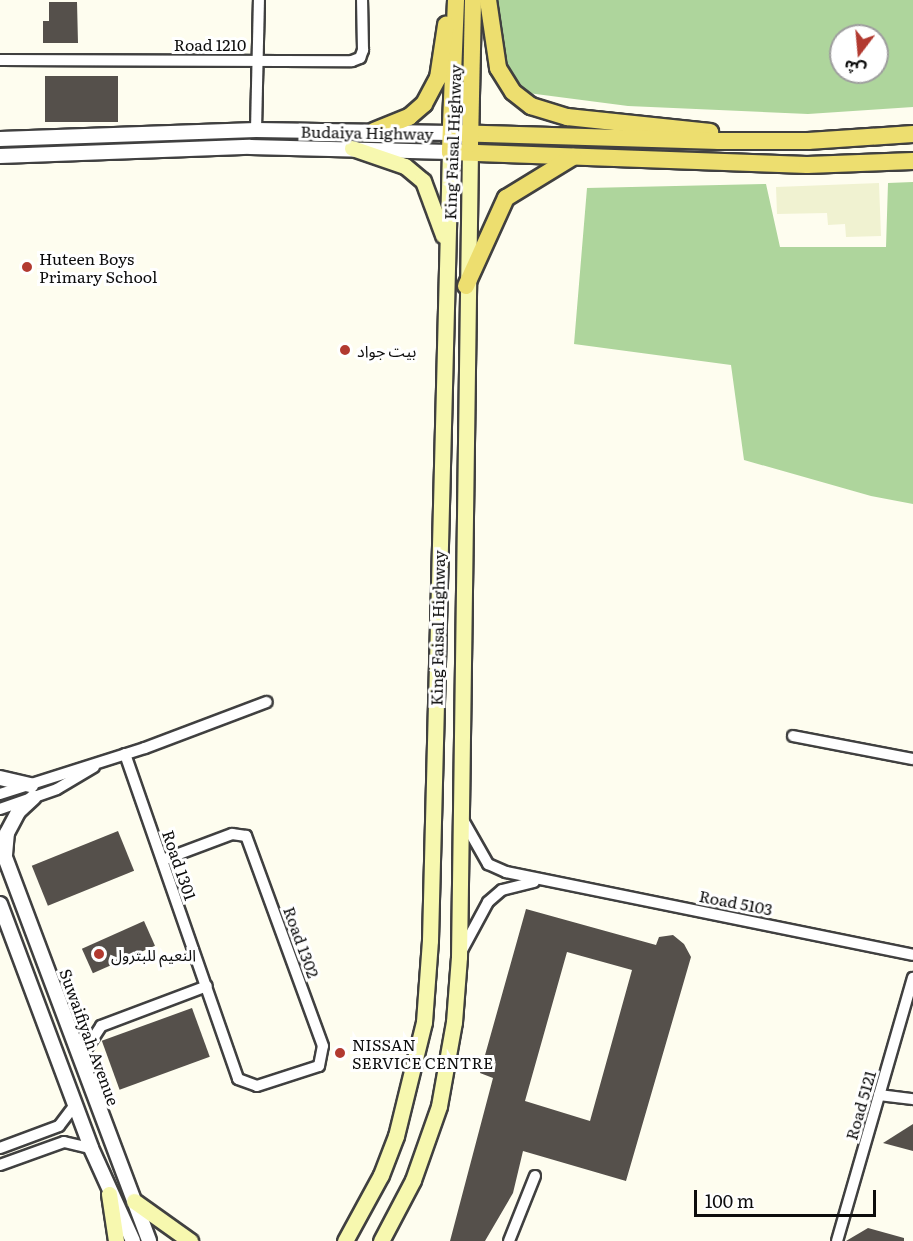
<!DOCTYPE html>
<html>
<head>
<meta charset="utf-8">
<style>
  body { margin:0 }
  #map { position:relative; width:913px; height:1241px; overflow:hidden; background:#fefdef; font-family:Literata,"Noto Sans Arabic",serif }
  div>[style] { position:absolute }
  .farmland>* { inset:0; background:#f0f2d1 }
  .forest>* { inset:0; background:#aed59c }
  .building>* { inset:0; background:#55504b; transform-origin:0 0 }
  .roads { filter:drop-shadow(2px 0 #404040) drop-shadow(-2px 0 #404040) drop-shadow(0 2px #404040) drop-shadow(0 -2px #404040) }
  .minor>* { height:10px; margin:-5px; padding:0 5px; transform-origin:5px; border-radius:5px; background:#fff }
  .tertiary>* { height:14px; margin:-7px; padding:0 7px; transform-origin:7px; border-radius:7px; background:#fff }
  .secondary>* { height:15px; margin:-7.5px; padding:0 7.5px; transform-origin:7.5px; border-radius:7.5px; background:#f7f8af }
  .primary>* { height:16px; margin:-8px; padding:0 8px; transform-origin:8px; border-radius:8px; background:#edde6f }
  .dots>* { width:16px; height:16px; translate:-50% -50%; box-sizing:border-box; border:3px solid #fff; border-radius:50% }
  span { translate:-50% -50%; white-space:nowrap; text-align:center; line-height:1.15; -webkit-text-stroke:6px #fff; paint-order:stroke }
  .street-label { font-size:16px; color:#0d0d0d }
  .poi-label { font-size:16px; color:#0d0d0d }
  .left { translate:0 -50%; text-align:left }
  .north { position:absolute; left:829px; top:24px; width:60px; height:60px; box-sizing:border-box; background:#fff; border:2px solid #9e9e9e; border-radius:50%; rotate:196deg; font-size:16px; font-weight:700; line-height:24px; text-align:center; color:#0d0d0d }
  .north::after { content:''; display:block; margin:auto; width:21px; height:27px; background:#b23a30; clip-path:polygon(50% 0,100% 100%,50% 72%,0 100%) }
  .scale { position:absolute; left:694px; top:1190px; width:182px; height:27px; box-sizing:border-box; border:3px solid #0d0d0d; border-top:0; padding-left:8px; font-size:18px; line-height:21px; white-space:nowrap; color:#0d0d0d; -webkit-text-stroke:4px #fff; paint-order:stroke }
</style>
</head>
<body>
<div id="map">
  <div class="farmland">
    <i style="clip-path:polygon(879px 183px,881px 236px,846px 237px,845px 224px,828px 225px,827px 213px,777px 214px,776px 187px)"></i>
  </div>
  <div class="forest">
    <i style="clip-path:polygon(evenodd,497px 0,913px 0,913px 107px,808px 114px,628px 106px,528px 93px,505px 65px,497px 0,841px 36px,877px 36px,877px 72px,841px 72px,841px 36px)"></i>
    <i style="clip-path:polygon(913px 182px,913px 504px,871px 496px,744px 460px,731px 365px,574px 344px,587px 188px,766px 184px,780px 247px,886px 247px,888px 183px)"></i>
  </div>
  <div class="building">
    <i style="clip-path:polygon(49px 2px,77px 2px,78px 43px,43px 43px,43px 21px,49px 21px)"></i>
    <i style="left:45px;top:76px;width:73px;height:46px"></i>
    <i style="left:118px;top:831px;width:43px;height:93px;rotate:68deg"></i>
    <i style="clip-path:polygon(evenodd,526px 909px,656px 945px,659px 937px,673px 935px,684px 944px,691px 957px,626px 1181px,523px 1151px,513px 1193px,485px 1241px,450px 1241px,493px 1078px,480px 1073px,526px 909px,567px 952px,632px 970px,590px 1121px,525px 1101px,567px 952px)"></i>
    <i style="left:144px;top:921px;width:27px;height:68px;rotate:66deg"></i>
    <i style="left:192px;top:1008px;width:52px;height:96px;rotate:70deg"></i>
    <i style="clip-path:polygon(913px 1124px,913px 1151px,883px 1143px)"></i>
    <i style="clip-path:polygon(868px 1228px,904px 1238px,904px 1241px,846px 1241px)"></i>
  </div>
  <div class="roads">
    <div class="minor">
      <i style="left:0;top:60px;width:352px;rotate:0.2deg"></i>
      <i style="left:352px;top:61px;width:9px;rotate:-21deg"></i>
      <i style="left:360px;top:58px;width:9px;rotate:-69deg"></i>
      <i style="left:363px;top:50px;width:50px;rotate:-91.1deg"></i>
      <i style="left:256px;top:130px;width:130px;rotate:-88.7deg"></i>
      <i style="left:793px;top:736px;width:122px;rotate:10.9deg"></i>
      <i style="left:125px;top:754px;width:344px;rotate:70.8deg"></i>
      <i style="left:238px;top:1079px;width:20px;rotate:20deg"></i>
      <i style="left:257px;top:1086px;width:65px;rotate:-17.9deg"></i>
      <i style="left:319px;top:1066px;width:20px;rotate:-79deg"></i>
      <i style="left:323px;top:1046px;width:224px;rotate:-110.1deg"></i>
      <i style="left:246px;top:836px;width:14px;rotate:-172deg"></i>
      <i style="left:232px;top:834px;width:74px;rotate:159.4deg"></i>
      <i style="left:0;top:794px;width:152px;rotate:-17.6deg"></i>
      <i style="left:145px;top:748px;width:130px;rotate:-20.7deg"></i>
      <i style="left:0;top:809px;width:60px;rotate:-19.3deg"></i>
      <i style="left:57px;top:789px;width:43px;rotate:-30.7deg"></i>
      <i style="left:463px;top:820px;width:51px;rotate:60.4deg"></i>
      <i style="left:488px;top:864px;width:20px;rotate:24deg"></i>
      <i style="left:506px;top:872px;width:415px;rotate:11.5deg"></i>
      <i style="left:460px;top:954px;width:59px;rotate:-61.7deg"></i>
      <i style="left:488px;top:902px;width:18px;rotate:-41deg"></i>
      <i style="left:502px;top:890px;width:33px;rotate:-14deg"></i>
      <i style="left:81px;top:1057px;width:37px;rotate:-57deg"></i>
      <i style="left:101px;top:1026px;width:113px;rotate:-20.7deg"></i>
      <i style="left:879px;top:1095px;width:34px;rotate:7deg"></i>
      <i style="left:0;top:1148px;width:63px;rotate:-20.4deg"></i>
      <i style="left:59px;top:1126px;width:26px;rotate:-53deg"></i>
      <i style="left:0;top:1165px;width:68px;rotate:-19.8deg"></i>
      <i style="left:64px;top:1142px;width:28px;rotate:13deg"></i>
      <i style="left:509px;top:1241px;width:70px;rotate:-68.2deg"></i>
      <i style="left:837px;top:1241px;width:274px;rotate:-73.9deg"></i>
    </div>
    <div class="tertiary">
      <i style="left:0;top:139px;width:256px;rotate:-2deg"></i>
      <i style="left:256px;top:130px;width:196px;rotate:0.9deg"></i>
      <i style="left:0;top:156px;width:250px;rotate:-2.1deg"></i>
      <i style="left:250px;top:147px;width:200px;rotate:1.4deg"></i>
      <i style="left:0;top:778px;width:32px;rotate:13deg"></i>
      <i style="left:0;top:844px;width:424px;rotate:69.4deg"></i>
      <i style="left:5px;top:855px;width:22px;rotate:-85deg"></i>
      <i style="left:7px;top:833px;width:24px;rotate:-62deg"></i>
      <i style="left:18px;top:812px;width:21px;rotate:-43deg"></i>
      <i style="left:0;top:904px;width:260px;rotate:69.5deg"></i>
      <i style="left:91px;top:1148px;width:102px;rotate:65.7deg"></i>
    </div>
    <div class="secondary">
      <i style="left:352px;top:148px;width:56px;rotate:18.8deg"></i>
      <i style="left:405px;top:166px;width:23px;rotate:40deg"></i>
      <i style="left:423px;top:181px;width:58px;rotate:69.7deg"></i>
      <i style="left:109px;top:1194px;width:48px;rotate:81.5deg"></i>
      <i style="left:134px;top:1201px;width:69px;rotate:35.5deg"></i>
      <i style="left:345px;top:1241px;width:75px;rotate:-61.4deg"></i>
      <i style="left:381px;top:1175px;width:42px;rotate:-69deg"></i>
      <i style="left:396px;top:1136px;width:117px;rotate:-76.2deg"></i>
      <i style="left:424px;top:1022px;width:82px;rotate:-85.8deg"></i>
      <i style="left:430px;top:940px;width:788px;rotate:-88.55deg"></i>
      <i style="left:381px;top:1241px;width:69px;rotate:-62.3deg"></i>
      <i style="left:413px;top:1180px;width:78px;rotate:-70.6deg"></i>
      <i style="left:439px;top:1106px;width:85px;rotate:-79.9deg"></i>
      <i style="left:454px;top:1022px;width:65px;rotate:-85.6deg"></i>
      <i style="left:459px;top:957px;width:803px;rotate:-89.22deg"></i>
    </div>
    <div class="primary">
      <i style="left:456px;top:0;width:152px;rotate:92.3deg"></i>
      <i style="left:450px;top:152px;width:357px;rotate:2.1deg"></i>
      <i style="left:807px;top:165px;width:106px;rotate:-2.2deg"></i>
      <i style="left:488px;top:0;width:69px;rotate:81.6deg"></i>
      <i style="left:498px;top:68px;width:28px;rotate:58deg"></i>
      <i style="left:513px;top:92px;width:23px;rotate:38deg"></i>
      <i style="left:531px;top:106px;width:38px;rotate:17deg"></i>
      <i style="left:567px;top:117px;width:144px;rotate:6deg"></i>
      <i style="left:374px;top:131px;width:38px;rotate:-22deg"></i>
      <i style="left:409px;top:117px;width:20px;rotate:-41deg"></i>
      <i style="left:424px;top:104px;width:30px;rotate:-62deg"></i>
      <i style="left:438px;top:78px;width:54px;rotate:-81.4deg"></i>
      <i style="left:452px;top:133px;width:267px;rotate:1.7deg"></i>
      <i style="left:719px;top:141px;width:89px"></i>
      <i style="left:808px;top:141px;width:105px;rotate:-3.8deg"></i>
      <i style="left:470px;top:144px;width:144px;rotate:-88.8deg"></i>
      <i style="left:466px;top:286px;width:97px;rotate:-65.6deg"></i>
      <i style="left:506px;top:198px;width:79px;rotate:-31.5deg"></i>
    </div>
  </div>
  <div class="dots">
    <i style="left:27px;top:267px;background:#b23a30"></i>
    <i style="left:345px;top:350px;background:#b23a30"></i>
    <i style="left:99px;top:954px;background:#b23a30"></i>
    <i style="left:340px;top:1053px;background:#b23a30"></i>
  </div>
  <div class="street-label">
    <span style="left:210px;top:44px">Road 1210</span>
    <span style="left:367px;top:132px;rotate:1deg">Budaiya Highway</span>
    <span style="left:452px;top:142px;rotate:-88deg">King Faisal Highway</span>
    <span style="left:437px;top:628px;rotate:-89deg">King Faisal Highway</span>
    <span style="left:180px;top:865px;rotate:71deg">Road 1301</span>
    <span style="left:736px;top:902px;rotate:11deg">Road 5103</span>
    <span style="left:302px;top:942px;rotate:70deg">Road 1302</span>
    <span style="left:90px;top:1037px;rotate:70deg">Suwaifiyah Avenue</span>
    <span style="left:860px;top:1105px;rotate:-74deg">Road 5121</span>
  </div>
  <div class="poi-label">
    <span class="left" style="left:39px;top:267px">Huteen Boys<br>Primary School</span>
    <span class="left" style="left:357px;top:350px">بيت جواد</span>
    <span class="left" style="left:111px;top:954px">النعيم للبترول</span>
    <span class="left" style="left:352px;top:1053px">NISSAN<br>SERVICE CENTRE</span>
  </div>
  <div class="north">ش</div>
  <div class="scale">100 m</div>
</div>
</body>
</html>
